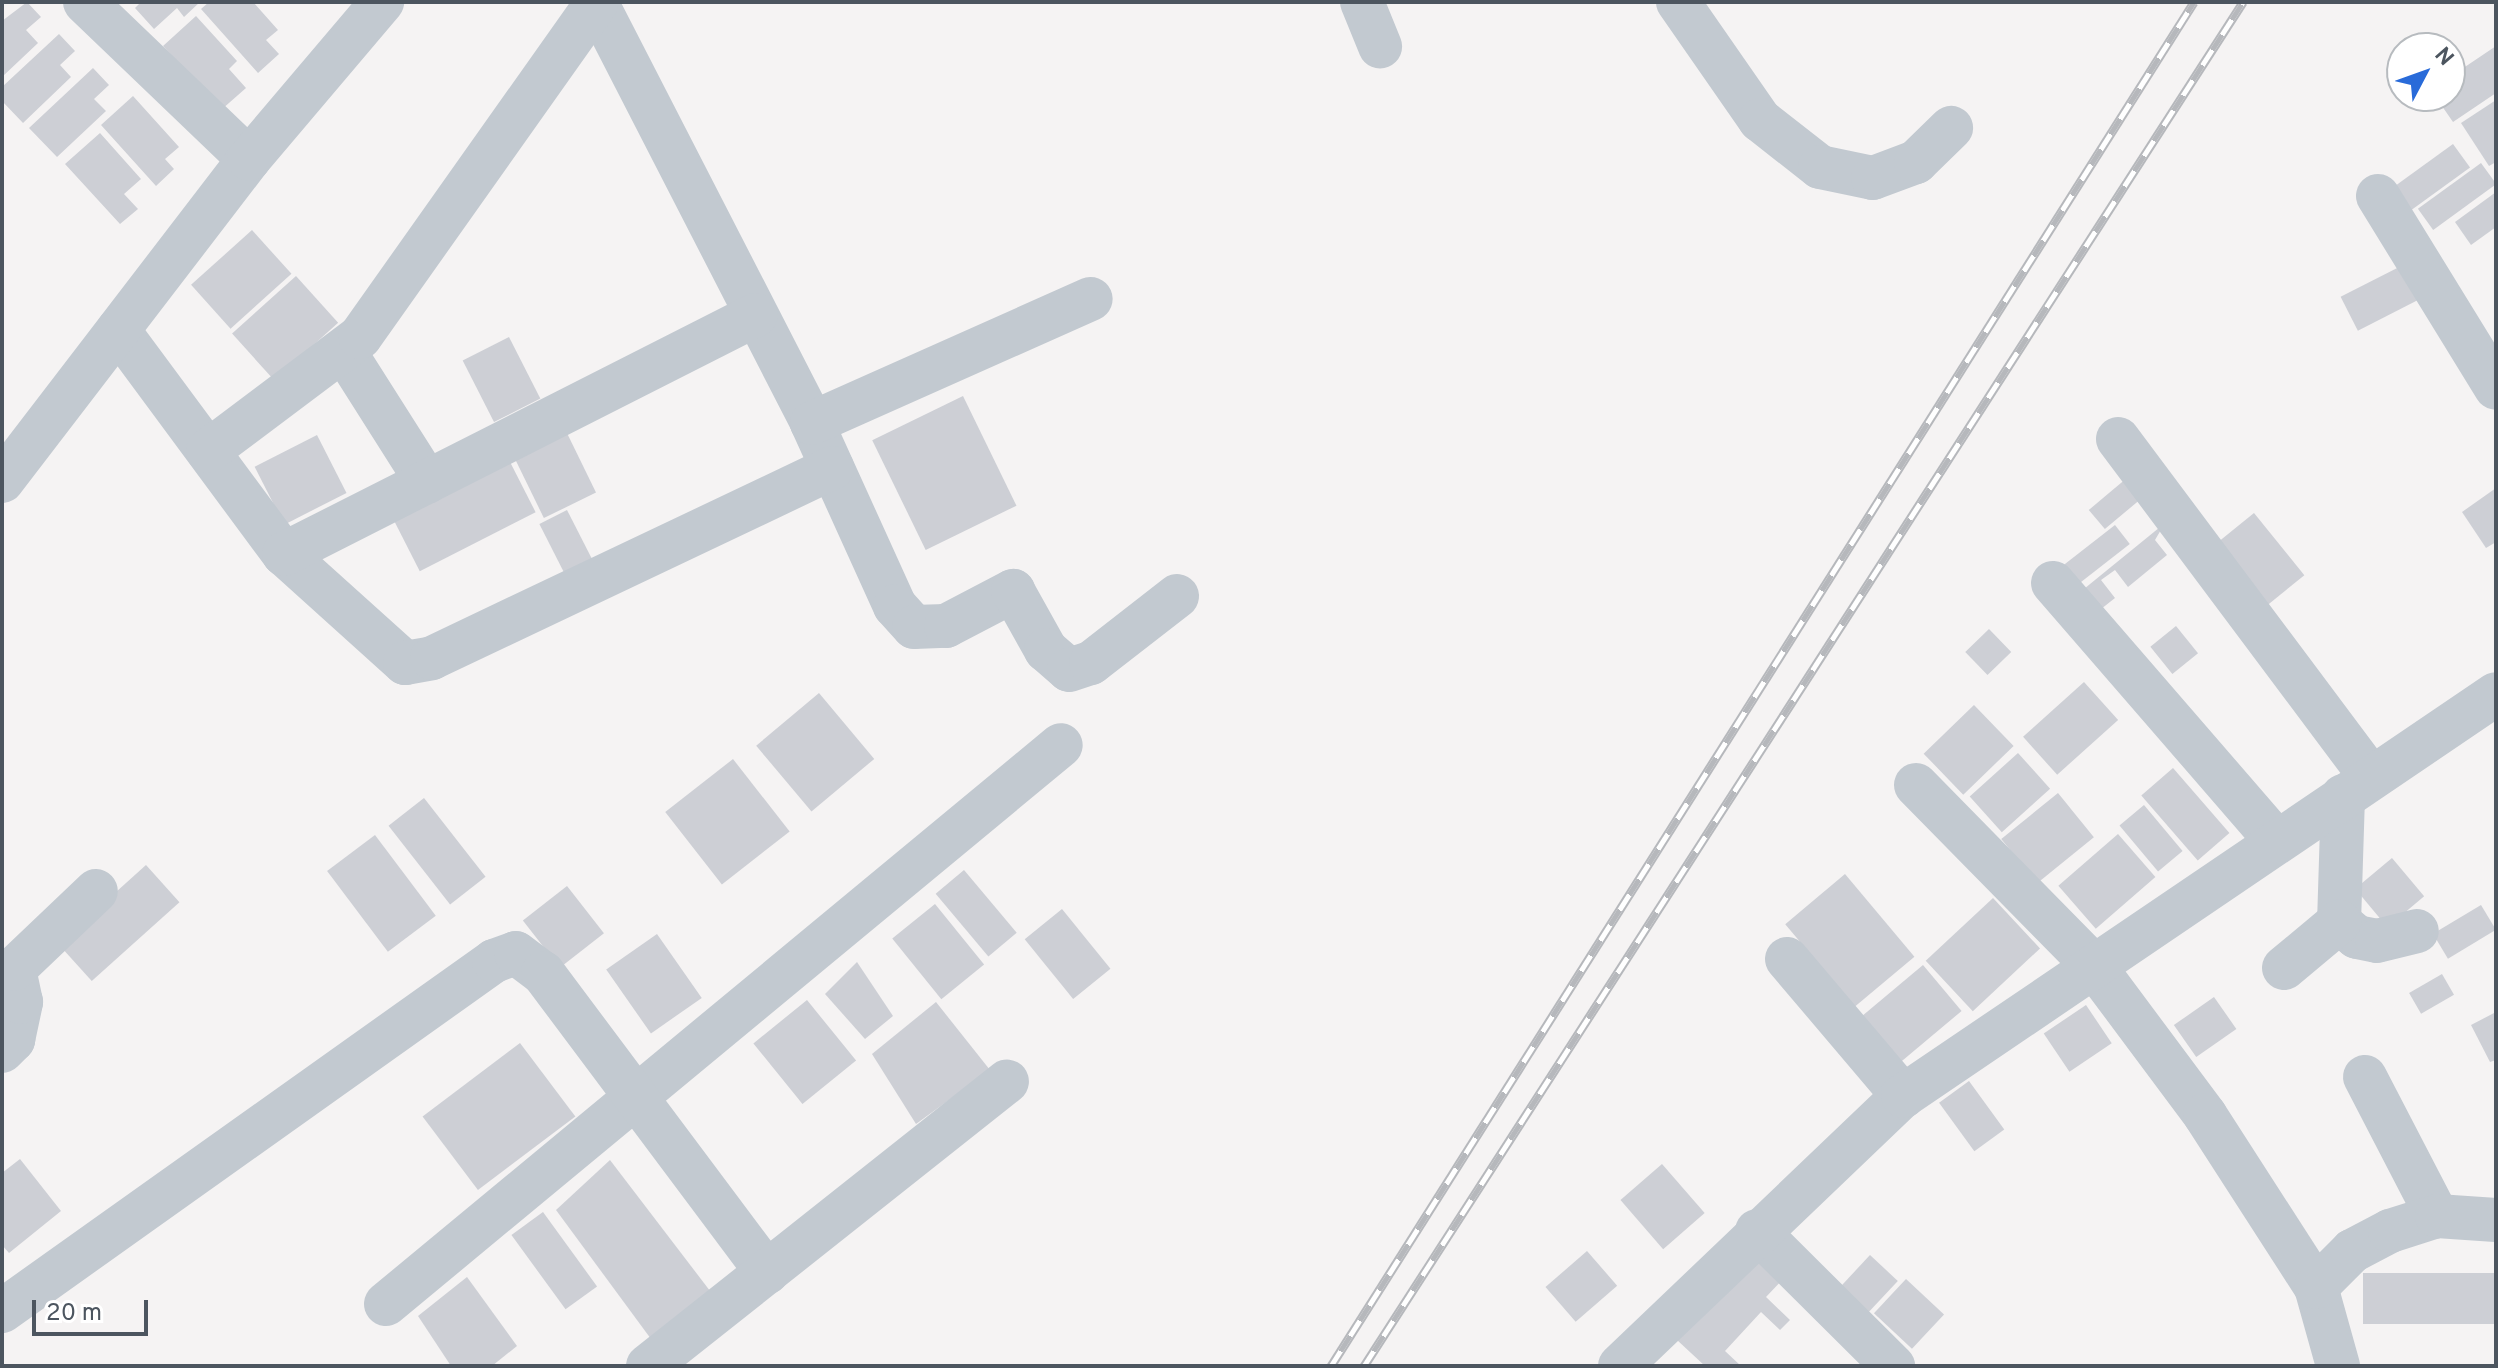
<!DOCTYPE html>
<html>
<head>
<meta charset="utf-8">
<style>
  body { margin:0 }
  #map { position:relative; width:2498px; height:1368px; overflow:hidden; background:#f5f3f3; font-family:Overpass,sans-serif }
  div>[style] { position:absolute }
  .building>* { inset:0; background:#cdcfd5; transform-origin:0 0 }
  .minor>* { height:44px; margin:-22px; padding:0 22px; transform-origin:22px; border-radius:22px; background:#c2c9d0 }
  .rail>* { height:9px; margin-top:-4.5px; transform-origin:0; background:repeating-linear-gradient(90deg,#fff 0 18px,#b6b8bc 0 36px); box-sizing:border-box; border-block:2px solid #b6b8bc }
  span { translate:-50% -50%; white-space:nowrap; text-align:center; line-height:1.15; -webkit-text-stroke:6px #fff; paint-order:stroke }
  .frame { position:absolute; inset:0; border:4px solid #4c555f; pointer-events:none }
  .north { position:absolute; left:2386px; top:32px; width:80px; height:80px; box-sizing:border-box; background:#fff; border:2px solid #b7bbbf; border-radius:50%; rotate:49deg; font-size:22px; font-weight:700; line-height:32px; text-align:center; color:#4c555f }
  .north::after { content:''; display:block; margin:auto; width:28px; height:36px; background:#296bd9; clip-path:polygon(50% 0,100% 100%,50% 72%,0 100%) }
  .scale { position:absolute; left:32px; top:1300px; width:116px; height:36px; box-sizing:border-box; border:4px solid #4c555f; border-top:0; padding-left:10px; font-size:24px; line-height:28px; white-space:nowrap; color:#4c555f; -webkit-text-stroke:6px #fff; paint-order:stroke }
</style>
</head>
<body>
<div id="map">
  <div class="building">
    <i style="clip-path:polygon(27px 2px,41px 17px,26px 30px,38px 43px,2px 77px,2px 21px)"></i>
    <i style="clip-path:polygon(141px 2px,200px 2px,184px 17px,177px 8px,154px 29px,135px 8px)"></i>
    <i style="clip-path:polygon(209px 2px,253px 2px,278px 30px,266px 40px,279px 54px,258px 73px,201px 9px)"></i>
    <i style="clip-path:polygon(196px 16px,237px 61px,229px 69px,246px 88px,221px 110px,163px 46px)"></i>
    <i style="clip-path:polygon(59px 34px,75px 51px,60px 65px,71px 77px,23px 123px,2px 101px,2px 87px)"></i>
    <i style="clip-path:polygon(2496px 46px,2496px 93px,2453px 122px,2435px 96px,2450px 96px,2450px 77px)"></i>
    <i style="clip-path:polygon(93px 68px,109px 85px,94px 99px,106px 111px,57px 157px,29px 128px)"></i>
    <i style="clip-path:polygon(133px 96px,179px 147px,165px 159px,174px 169px,156px 186px,101px 125px)"></i>
    <i style="clip-path:polygon(2496px 100px,2496px 162px,2489px 166px,2461px 123px)"></i>
    <i style="clip-path:polygon(100px 133px,141px 179px,124px 194px,138px 209px,120px 224px,65px 164px)"></i>
    <i style="left:2453px;top:144px;width:29px;height:84px;rotate:54deg"></i>
    <i style="left:2481px;top:163px;width:26px;height:78px;rotate:54deg"></i>
    <i style="clip-path:polygon(2496px 192px,2496px 227px,2471px 245px,2455px 222px)"></i>
    <i style="left:252px;top:230px;width:59px;height:82px;rotate:48deg"></i>
    <i style="left:2411px;top:261px;width:38px;height:79px;rotate:63deg"></i>
    <i style="left:296px;top:276px;width:63px;height:86px;rotate:48deg"></i>
    <i style="left:509px;top:337px;width:69px;height:52px;rotate:63deg"></i>
    <i style="left:963px;top:396px;width:122px;height:101px;rotate:64deg"></i>
    <i style="left:564px;top:427px;width:73px;height:58px;rotate:64deg"></i>
    <i style="left:317px;top:435px;width:65px;height:70px;rotate:63deg"></i>
    <i style="left:507px;top:456px;width:63px;height:130px;rotate:63deg"></i>
    <i style="left:2134px;top:472px;width:25px;height:59px;rotate:50deg"></i>
    <i style="clip-path:polygon(2496px 488px,2496px 542px,2486px 548px,2462px 512px)"></i>
    <i style="left:567px;top:510px;width:59px;height:31px;rotate:63deg"></i>
    <i style="left:2254px;top:513px;width:80px;height:56px;rotate:51deg"></i>
    <i style="clip-path:polygon(2165px 523px,2155px 540px,2167px 555px,2128px 587px,2115px 570px,2101px 580px,2115px 598px,2096px 613px,2079px 593px)"></i>
    <i style="left:2115px;top:525px;width:24px;height:70px;rotate:52deg"></i>
    <i style="left:2176px;top:626px;width:35px;height:33px;rotate:51deg"></i>
    <i style="left:1989px;top:629px;width:32px;height:33px;rotate:46deg"></i>
    <i style="left:2084px;top:682px;width:51px;height:82px;rotate:48deg"></i>
    <i style="left:819px;top:693px;width:86px;height:82px;rotate:50deg"></i>
    <i style="left:1974px;top:705px;width:57px;height:70px;rotate:46deg"></i>
    <i style="left:2018px;top:753px;width:48px;height:65px;rotate:48deg"></i>
    <i style="left:733px;top:759px;width:92px;height:86px;rotate:52deg"></i>
    <i style="left:2173px;top:768px;width:86px;height:42px;rotate:49deg"></i>
    <i style="left:2058px;top:793px;width:57px;height:73px;rotate:51deg"></i>
    <i style="left:424px;top:798px;width:100px;height:45px;rotate:52deg"></i>
    <i style="left:2144px;top:805px;width:60px;height:32px;rotate:50deg"></i>
    <i style="left:2118px;top:834px;width:57px;height:79px;rotate:49deg"></i>
    <i style="left:375px;top:835px;width:101px;height:60px;rotate:53deg"></i>
    <i style="left:2392px;top:858px;width:50px;height:48px;rotate:50deg"></i>
    <i style="left:146px;top:865px;width:50px;height:118px;rotate:48deg"></i>
    <i style="left:964px;top:870px;width:82px;height:37px;rotate:50deg"></i>
    <i style="left:1845px;top:874px;width:108px;height:78px;rotate:50deg"></i>
    <i style="left:567px;top:886px;width:60px;height:56px;rotate:52deg"></i>
    <i style="left:1993px;top:898px;width:69px;height:92px;rotate:47deg"></i>
    <i style="left:935px;top:904px;width:78px;height:55px;rotate:51deg"></i>
    <i style="left:2481px;top:905px;width:29px;height:56px;rotate:59deg"></i>
    <i style="left:1062px;top:909px;width:77px;height:48px;rotate:51deg"></i>
    <i style="left:657px;top:934px;width:78px;height:62px;rotate:55deg"></i>
    <i style="clip-path:polygon(857px 962px,893px 1016px,865px 1039px,825px 994px)"></i>
    <i style="left:1923px;top:965px;width:60px;height:81px;rotate:50deg"></i>
    <i style="left:2442px;top:974px;width:24px;height:38px;rotate:60deg"></i>
    <i style="left:2214px;top:997px;width:39px;height:49px;rotate:55deg"></i>
    <i style="left:807px;top:1000px;width:78px;height:69px;rotate:51deg"></i>
    <i style="clip-path:polygon(936px 1002px,990px 1070px,916px 1124px,872px 1054px)"></i>
    <i style="left:2086px;top:1005px;width:46px;height:51px;rotate:56deg"></i>
    <i style="clip-path:polygon(2496px 1012px,2496px 1060px,2490px 1062px,2471px 1025px)"></i>
    <i style="left:520px;top:1043px;width:92px;height:122px;rotate:53deg"></i>
    <i style="left:1969px;top:1081px;width:60px;height:37px;rotate:54deg"></i>
    <i style="clip-path:polygon(20px 1159px,61px 1211px,9px 1253px,2px 1245px,2px 1173px)"></i>
    <i style="clip-path:polygon(610px 1160px,720px 1304px,651px 1339px,556px 1210px)"></i>
    <i style="left:1662px;top:1164px;width:65px;height:55px;rotate:49deg"></i>
    <i style="left:543px;top:1212px;width:92px;height:39px;rotate:54deg"></i>
    <i style="clip-path:polygon(1762px 1249px,1788px 1274px,1766px 1297px,1790px 1320px,1780px 1330px,1761px 1312px,1725px 1351px,1741px 1366px,1705px 1366px,1677px 1340px)"></i>
    <i style="left:1587px;top:1251px;width:46px;height:55px;rotate:49deg"></i>
    <i style="left:1870px;top:1255px;width:38px;height:46px;rotate:43deg"></i>
    <i style="left:2496px;top:1273px;width:51px;height:133px;rotate:90deg"></i>
    <i style="clip-path:polygon(467px 1277px,517px 1346px,492px 1366px,451px 1366px,418px 1316px)"></i>
    <i style="left:1906px;top:1279px;width:52px;height:47px;rotate:43deg"></i>
  </div>
  <div class="minor">
    <i style="left:85px;top:2px;width:227px;rotate:43.8deg"></i>
    <i style="left:596px;top:2px;width:473px;rotate:62.8deg"></i>
    <i style="left:812px;top:423px;width:201px;rotate:65.6deg"></i>
    <i style="left:895px;top:606px;width:28px;rotate:48deg"></i>
    <i style="left:914px;top:627px;width:32px;rotate:-2deg"></i>
    <i style="left:946px;top:626px;width:76px;rotate:-27.6deg"></i>
    <i style="left:1013px;top:591px;width:68px;rotate:60.8deg"></i>
    <i style="left:1046px;top:650px;width:30px;rotate:41deg"></i>
    <i style="left:1069px;top:670px;width:23px;rotate:-18deg"></i>
    <i style="left:1091px;top:663px;width:109px;rotate:-37.9deg"></i>
    <i style="left:1362px;top:2px;width:48px;rotate:67.8deg"></i>
    <i style="left:1678px;top:2px;width:144px;rotate:55.2deg"></i>
    <i style="left:1760px;top:120px;width:76px;rotate:38.1deg"></i>
    <i style="left:1820px;top:167px;width:54px;rotate:11.7deg"></i>
    <i style="left:1873px;top:178px;width:46px;rotate:-20.4deg"></i>
    <i style="left:1916px;top:162px;width:49px;rotate:-44.2deg"></i>
    <i style="left:2378px;top:196px;width:225px;rotate:58.4deg"></i>
    <i style="left:118px;top:330px;width:279px;rotate:53.5deg"></i>
    <i style="left:284px;top:554px;width:163px;rotate:42deg"></i>
    <i style="left:405px;top:663px;width:27px;rotate:-10deg"></i>
    <i style="left:432px;top:658px;width:443px;rotate:-25.4deg"></i>
    <i style="left:344px;top:351px;width:155px;rotate:57.6deg"></i>
    <i style="left:812px;top:423px;width:305px;rotate:-24deg"></i>
    <i style="left:2118px;top:439px;width:422px;rotate:53.2deg"></i>
    <i style="left:208px;top:451px;width:190px;rotate:-36.9deg"></i>
    <i style="left:360px;top:337px;width:408px;rotate:-54.7deg"></i>
    <i style="left:2px;top:481px;width:406px;rotate:-52.5deg"></i>
    <i style="left:249px;top:159px;width:206px;rotate:-49.7deg"></i>
    <i style="left:284px;top:554px;width:529px;rotate:-26.86deg"></i>
    <i style="left:2053px;top:583px;width:342px;rotate:49.1deg"></i>
    <i style="left:1916px;top:785px;width:254px;rotate:45.5deg"></i>
    <i style="left:2094px;top:966px;width:186px;rotate:53.3deg"></i>
    <i style="left:2205px;top:1115px;width:205px;rotate:57.2deg"></i>
    <i style="left:2316px;top:1287px;width:82px;rotate:74.4deg"></i>
    <i style="left:2343px;top:796px;width:126px;rotate:91.8deg"></i>
    <i style="left:2339px;top:922px;width:23px;rotate:40deg"></i>
    <i style="left:2357px;top:937px;width:20px;rotate:11deg"></i>
    <i style="left:2377px;top:941px;width:41px;rotate:-14deg"></i>
    <i style="left:1787px;top:959px;width:180px;rotate:49.7deg"></i>
    <i style="left:2284px;top:968px;width:72px;rotate:-39.9deg"></i>
    <i style="left:2px;top:1051px;width:16px;rotate:-45deg"></i>
    <i style="left:13px;top:1040px;width:39px;rotate:-78deg"></i>
    <i style="left:21px;top:1002px;width:34px;rotate:-102deg"></i>
    <i style="left:14px;top:969px;width:113px;rotate:-43.6deg"></i>
    <i style="left:2365px;top:1077px;width:157px;rotate:62.6deg"></i>
    <i style="left:1757px;top:1231px;width:192px;rotate:44.8deg"></i>
    <i style="left:2316px;top:1287px;width:51px;rotate:-45deg"></i>
    <i style="left:2352px;top:1251px;width:43px;rotate:-27.8deg"></i>
    <i style="left:2390px;top:1231px;width:49px;rotate:-17.7deg"></i>
    <i style="left:2437px;top:1216px;width:59px;rotate:3.9deg"></i>
    <i style="left:386px;top:1304px;width:876px;rotate:-39.63deg"></i>
    <i style="left:2px;top:1311px;width:604px;rotate:-35.43deg"></i>
    <i style="left:494px;top:961px;width:23px;rotate:-20deg"></i>
    <i style="left:516px;top:953px;width:34px;rotate:37deg"></i>
    <i style="left:543px;top:973px;width:374px;rotate:53.2deg"></i>
    <i style="left:648px;top:1366px;width:458px;rotate:-38.4deg"></i>
    <i style="left:1620px;top:1366px;width:391px;rotate:-43.7deg"></i>
    <i style="left:1903px;top:1096px;width:716px;rotate:-34.13deg"></i>
  </div>
  <div class="rail">
    <i style="left:1331px;top:1366px;width:1614px;rotate:-57.68deg"></i>
    <i style="left:1364px;top:1366px;width:1623px;rotate:-57.2deg"></i>
  </div>
  <div class="frame"></div>
  <div class="north">N</div>
  <div class="scale">20 m</div>
</div>
</body>
</html>
